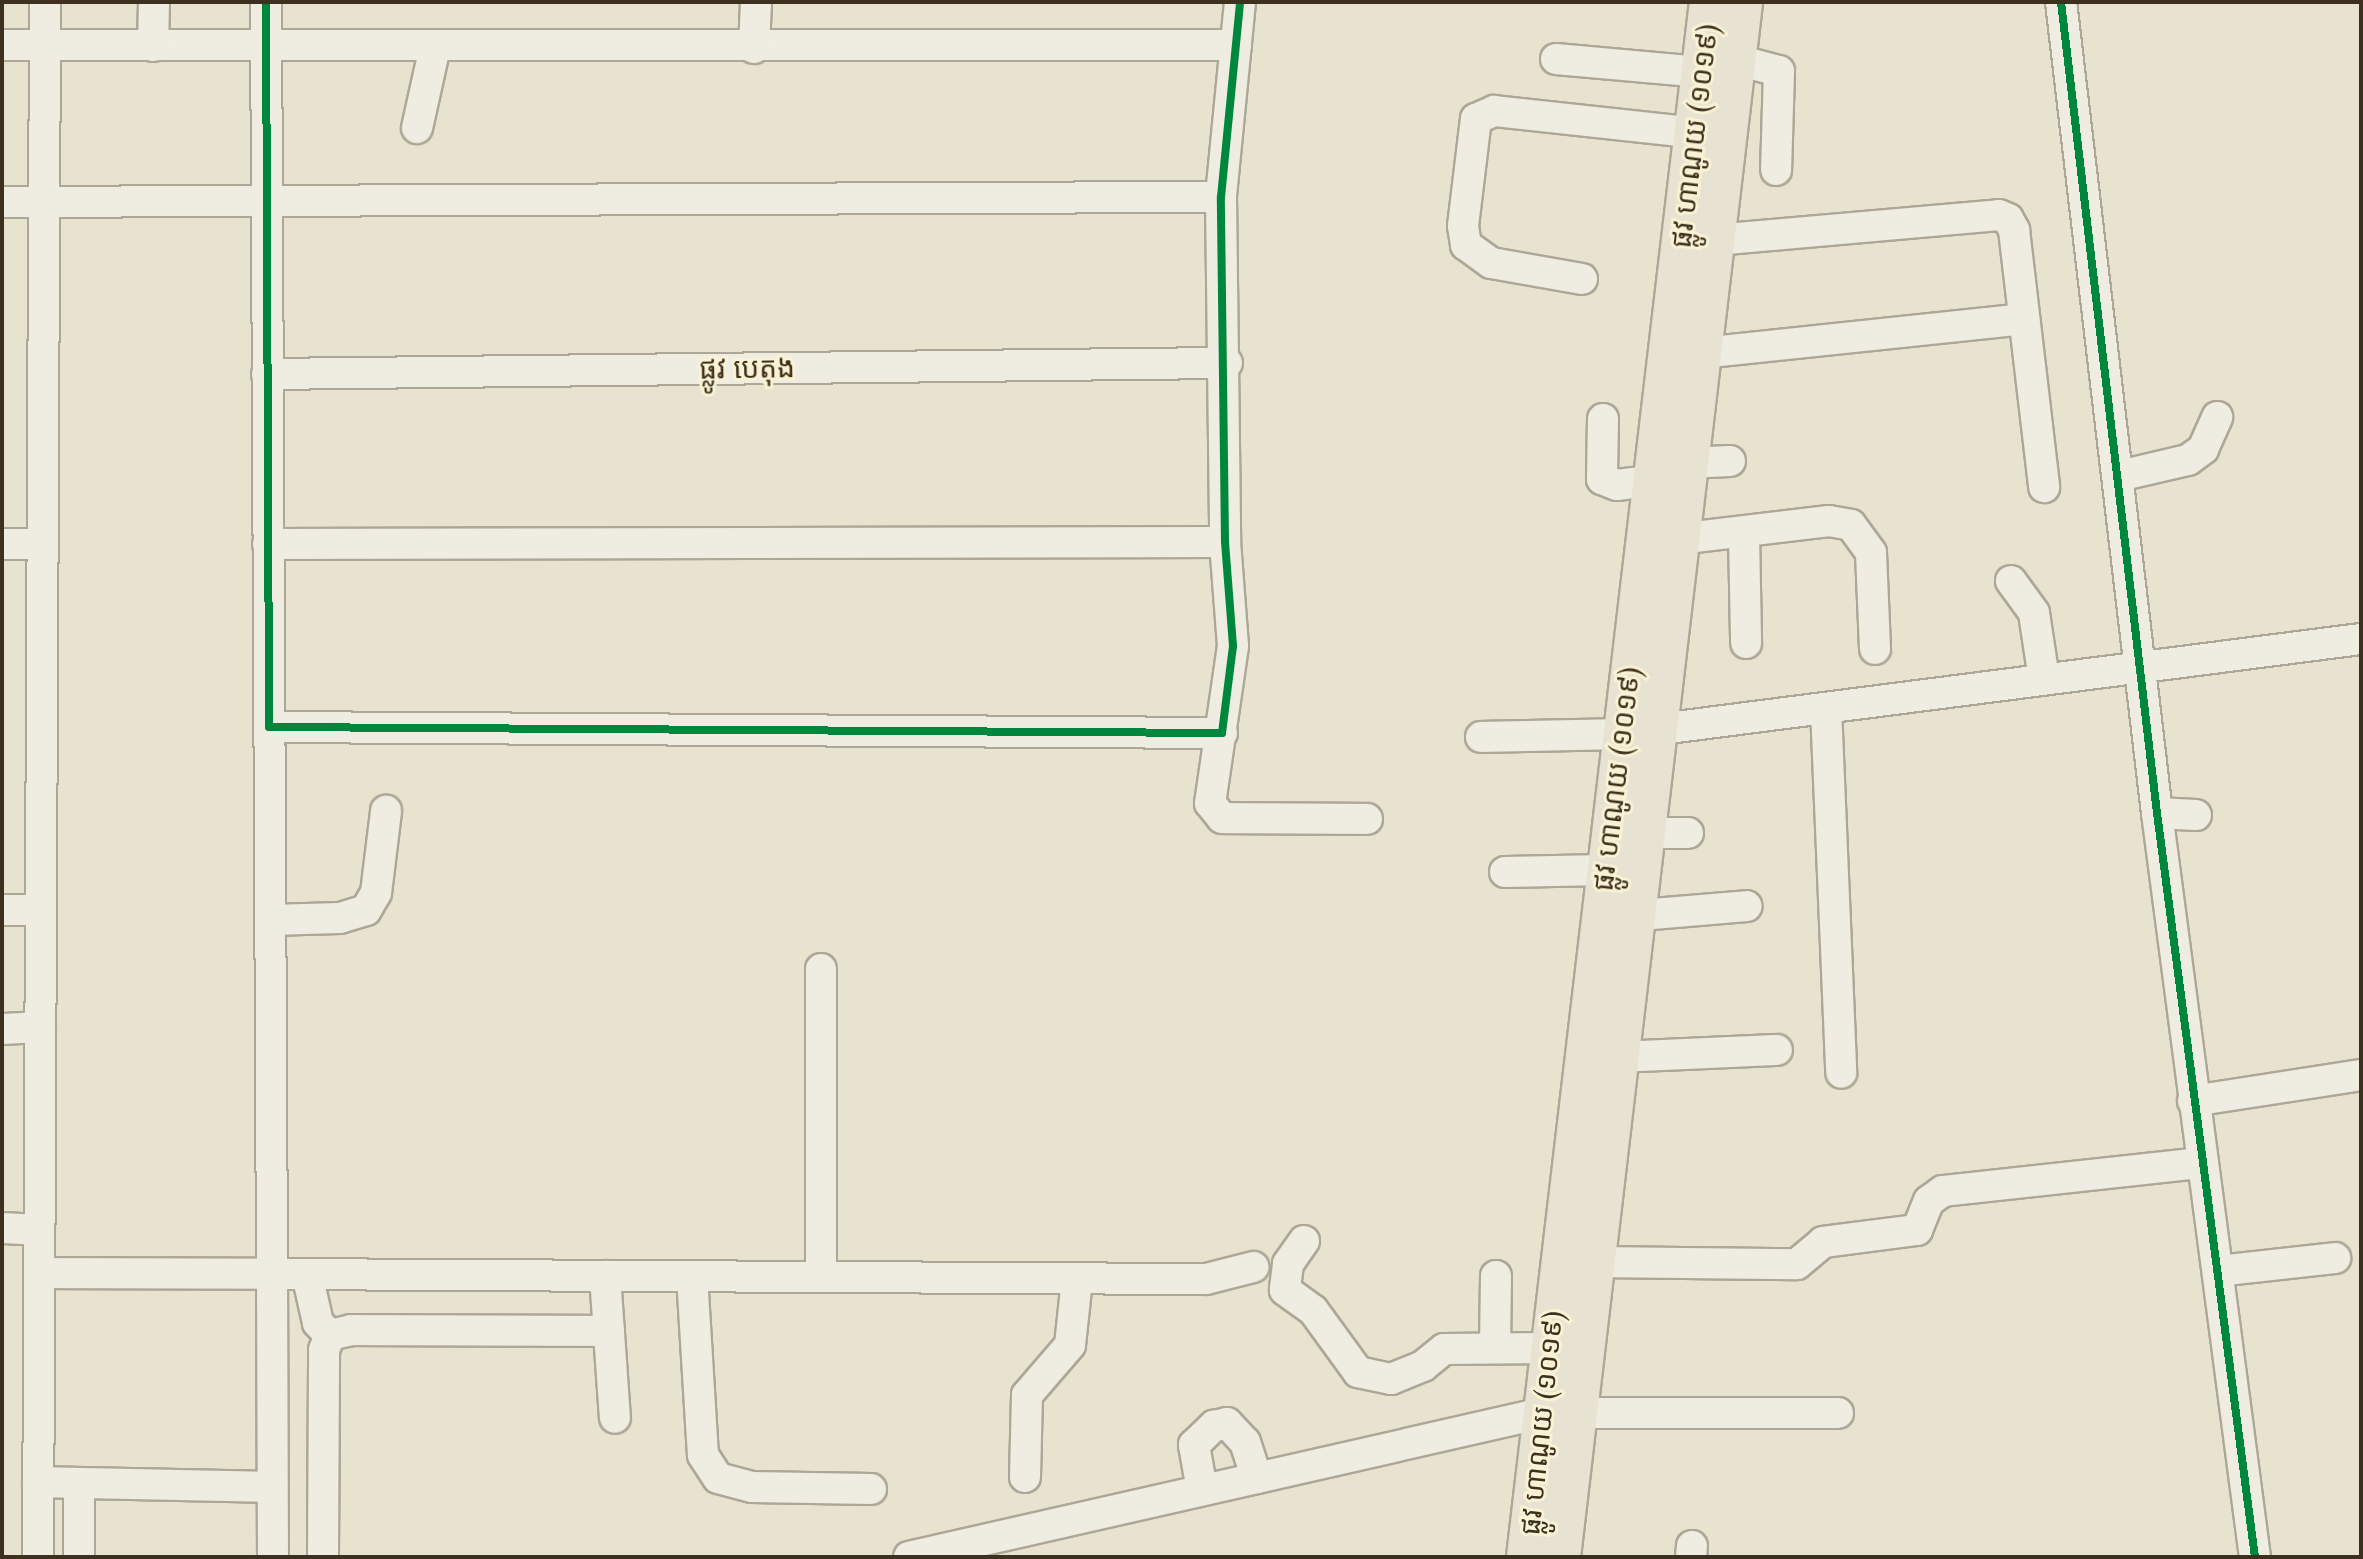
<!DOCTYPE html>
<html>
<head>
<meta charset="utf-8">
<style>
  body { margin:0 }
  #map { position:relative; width:2363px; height:1559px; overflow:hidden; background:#e8e3ce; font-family:Lora,"Noto Sans Khmer",serif }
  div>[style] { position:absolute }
  .roads { filter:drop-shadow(2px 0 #ada797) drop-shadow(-2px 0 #ada797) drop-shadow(0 2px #ada797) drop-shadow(0 -2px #ada797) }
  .minor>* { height:30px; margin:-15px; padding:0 15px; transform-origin:15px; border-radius:15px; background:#efece1 }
  .major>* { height:38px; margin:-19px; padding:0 19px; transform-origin:19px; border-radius:19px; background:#e7e2d1 }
  .cycleway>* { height:8px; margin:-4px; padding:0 4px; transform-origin:4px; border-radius:4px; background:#00873e }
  span { translate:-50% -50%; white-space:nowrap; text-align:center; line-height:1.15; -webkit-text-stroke:6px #f9f2d4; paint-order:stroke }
  .street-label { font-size:28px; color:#3d301e }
  .frame { position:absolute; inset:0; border:4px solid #3d301e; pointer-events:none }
</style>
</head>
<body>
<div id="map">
  <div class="roads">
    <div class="minor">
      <i style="left:1240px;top:2px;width:196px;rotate:95.6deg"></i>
      <i style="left:1221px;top:197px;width:345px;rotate:89.3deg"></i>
      <i style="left:1225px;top:542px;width:104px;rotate:85.6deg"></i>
      <i style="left:1233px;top:646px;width:159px;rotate:98.3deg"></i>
      <i style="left:1210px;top:803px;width:19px;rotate:51deg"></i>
      <i style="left:1222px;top:818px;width:145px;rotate:0.4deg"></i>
      <i style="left:2061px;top:2px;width:817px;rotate:83.25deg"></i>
      <i style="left:2157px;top:813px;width:750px;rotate:82.5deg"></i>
      <i style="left:2px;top:45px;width:1234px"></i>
      <i style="left:153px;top:46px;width:44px;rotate:-88.7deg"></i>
      <i style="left:754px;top:48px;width:46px;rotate:-87.5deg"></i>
      <i style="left:1556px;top:59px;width:147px;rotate:5.1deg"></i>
      <i style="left:1737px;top:60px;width:43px;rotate:14.7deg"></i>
      <i style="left:1779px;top:71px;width:99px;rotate:91.7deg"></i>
      <i style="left:417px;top:128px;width:83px;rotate:-77.5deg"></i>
      <i style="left:2px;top:202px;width:1219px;rotate:-0.24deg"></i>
      <i style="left:1715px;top:240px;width:285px;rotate:-5deg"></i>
      <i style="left:1999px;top:215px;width:10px;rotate:24deg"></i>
      <i style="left:2008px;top:219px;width:13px;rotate:61deg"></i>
      <i style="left:2014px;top:230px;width:259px;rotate:83.3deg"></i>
      <i style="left:1582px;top:279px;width:92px;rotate:-170deg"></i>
      <i style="left:1491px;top:263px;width:31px;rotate:-144deg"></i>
      <i style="left:1466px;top:245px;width:19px;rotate:-99deg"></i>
      <i style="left:1463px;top:226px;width:108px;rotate:-83.1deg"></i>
      <i style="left:1476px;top:119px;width:20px;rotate:-24deg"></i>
      <i style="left:1494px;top:111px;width:202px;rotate:6.2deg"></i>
      <i style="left:1701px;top:353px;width:325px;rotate:-6deg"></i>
      <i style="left:267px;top:374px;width:960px;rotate:-0.66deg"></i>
      <i style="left:1603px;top:419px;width:60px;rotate:91deg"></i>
      <i style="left:1602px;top:479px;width:16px;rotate:22deg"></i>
      <i style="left:1617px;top:485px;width:35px;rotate:-7deg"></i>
      <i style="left:1687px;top:463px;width:43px;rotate:-2.7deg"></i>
      <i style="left:2119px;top:476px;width:71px;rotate:-13.1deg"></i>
      <i style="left:2188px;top:460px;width:19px;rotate:-36deg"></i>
      <i style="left:2203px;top:449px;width:35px;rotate:-66deg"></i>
      <i style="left:1744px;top:534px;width:109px;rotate:88.9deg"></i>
      <i style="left:1678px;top:539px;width:152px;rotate:-6.8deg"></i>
      <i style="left:1829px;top:521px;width:22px;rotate:10deg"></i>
      <i style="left:1851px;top:525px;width:34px;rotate:54deg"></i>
      <i style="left:1871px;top:553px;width:96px;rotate:87.6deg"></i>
      <i style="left:2px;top:544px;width:40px"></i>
      <i style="left:268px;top:544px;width:957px;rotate:-0.12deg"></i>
      <i style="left:2011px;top:581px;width:39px;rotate:54deg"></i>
      <i style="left:2034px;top:613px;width:67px;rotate:81.4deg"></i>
      <i style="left:1826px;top:708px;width:365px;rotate:87.6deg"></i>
      <i style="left:269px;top:727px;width:953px;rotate:0.36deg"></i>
      <i style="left:1481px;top:737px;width:141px;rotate:-1.2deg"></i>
      <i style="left:1622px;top:734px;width:745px;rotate:-7.33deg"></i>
      <i style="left:2157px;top:813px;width:39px;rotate:3deg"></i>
      <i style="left:1643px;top:833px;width:45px"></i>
      <i style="left:1505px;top:872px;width:100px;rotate:-1.1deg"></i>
      <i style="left:2px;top:910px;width:38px"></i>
      <i style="left:1617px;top:917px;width:130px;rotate:-4.8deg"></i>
      <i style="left:270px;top:920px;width:70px;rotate:-1.6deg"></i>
      <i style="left:340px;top:918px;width:27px;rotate:-17deg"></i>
      <i style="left:366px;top:910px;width:20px;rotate:-60deg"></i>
      <i style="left:376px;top:893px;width:83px;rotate:-83deg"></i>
      <i style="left:2px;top:1029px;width:38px;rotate:-3deg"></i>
      <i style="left:1616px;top:1057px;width:161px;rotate:-2.5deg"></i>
      <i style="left:2193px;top:1101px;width:170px;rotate:-8.8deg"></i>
      <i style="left:2px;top:1228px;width:37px;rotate:3deg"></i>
      <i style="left:1304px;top:1241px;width:28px;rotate:125deg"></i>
      <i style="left:1288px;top:1264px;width:26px;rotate:97deg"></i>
      <i style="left:1285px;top:1290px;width:34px;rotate:36deg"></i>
      <i style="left:1313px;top:1310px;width:77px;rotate:54deg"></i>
      <i style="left:1358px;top:1372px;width:34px;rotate:12deg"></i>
      <i style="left:1391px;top:1379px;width:35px;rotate:-22deg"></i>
      <i style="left:1423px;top:1366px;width:27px;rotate:-39deg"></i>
      <i style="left:1444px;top:1349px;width:105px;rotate:-0.5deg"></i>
      <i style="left:1593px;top:1262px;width:204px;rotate:0.6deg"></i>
      <i style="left:1797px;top:1264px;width:34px;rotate:-40deg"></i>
      <i style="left:1823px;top:1242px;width:95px;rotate:-7.3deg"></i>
      <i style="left:1917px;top:1230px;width:31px;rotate:-68deg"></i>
      <i style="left:1929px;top:1201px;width:17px;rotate:-36deg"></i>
      <i style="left:1943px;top:1191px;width:261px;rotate:-6.2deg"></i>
      <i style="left:2218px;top:1271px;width:118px;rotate:-6.3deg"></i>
      <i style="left:39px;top:1273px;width:233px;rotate:0.2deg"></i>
      <i style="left:272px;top:1274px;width:1272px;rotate:-90.27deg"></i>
      <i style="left:307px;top:1274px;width:50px;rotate:77.3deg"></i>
      <i style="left:318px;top:1323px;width:17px;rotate:45deg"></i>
      <i style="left:605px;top:1276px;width:142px;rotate:86deg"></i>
      <i style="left:692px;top:1276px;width:179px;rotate:86.5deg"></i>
      <i style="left:703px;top:1455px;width:27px;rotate:57deg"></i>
      <i style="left:718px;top:1478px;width:35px;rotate:15deg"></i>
      <i style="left:752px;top:1487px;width:119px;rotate:1deg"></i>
      <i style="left:821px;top:1277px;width:308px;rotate:-90deg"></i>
      <i style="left:1495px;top:1348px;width:72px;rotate:-89.2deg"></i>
      <i style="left:1025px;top:1477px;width:82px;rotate:-88.6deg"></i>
      <i style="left:1027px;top:1395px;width:66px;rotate:-49.3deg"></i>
      <i style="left:1070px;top:1345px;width:66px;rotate:-83.9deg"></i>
      <i style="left:38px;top:1482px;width:234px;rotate:1.2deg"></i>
      <i style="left:79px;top:1483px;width:74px;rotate:90deg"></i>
      <i style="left:1202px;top:1490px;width:46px;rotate:-100.1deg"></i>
      <i style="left:1194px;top:1445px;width:28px;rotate:-44deg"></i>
      <i style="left:1214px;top:1426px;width:13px;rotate:-13deg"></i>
      <i style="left:1227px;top:1423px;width:26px;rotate:47deg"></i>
      <i style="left:1245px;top:1442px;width:38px;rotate:72deg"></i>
      <i style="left:38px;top:1557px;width:1555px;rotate:-89.74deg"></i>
      <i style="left:273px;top:1557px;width:283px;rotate:-90.2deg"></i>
      <i style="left:272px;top:1274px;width:934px;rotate:0.31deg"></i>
      <i style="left:1206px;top:1279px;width:49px;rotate:-14.3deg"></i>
      <i style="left:323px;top:1557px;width:207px;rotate:-89.7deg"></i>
      <i style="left:324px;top:1350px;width:16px;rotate:-68deg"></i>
      <i style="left:330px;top:1335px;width:22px;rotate:-13deg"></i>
      <i style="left:351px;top:1330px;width:258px;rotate:0.2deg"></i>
      <i style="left:909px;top:1557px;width:650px;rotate:-12.8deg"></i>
      <i style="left:1543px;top:1413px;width:295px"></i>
      <i style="left:1691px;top:1557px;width:11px;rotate:-85deg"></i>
    </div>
    <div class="major">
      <i style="left:1526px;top:1557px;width:1566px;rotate:-83.29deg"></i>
      <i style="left:1561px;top:1557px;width:1566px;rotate:-83.32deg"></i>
    </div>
  </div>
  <div class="cycleway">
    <i style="left:266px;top:2px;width:725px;rotate:89.76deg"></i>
    <i style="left:269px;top:727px;width:953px;rotate:0.36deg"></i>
    <i style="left:1222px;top:733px;width:88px;rotate:-82.8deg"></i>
    <i style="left:1233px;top:646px;width:104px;rotate:-94.4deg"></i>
    <i style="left:1225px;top:542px;width:345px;rotate:-90.7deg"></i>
    <i style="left:1221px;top:197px;width:196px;rotate:-84.4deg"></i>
    <i style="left:2061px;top:2px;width:817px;rotate:83.25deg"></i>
    <i style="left:2157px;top:813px;width:750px;rotate:82.5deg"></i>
  </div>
  <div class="street-label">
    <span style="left:1694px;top:136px;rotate:-83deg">ផ្លូវ ហាណូយ (១០១៩)</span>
    <span style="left:747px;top:368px;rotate:-1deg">ផ្លូវ បេតុង</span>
    <span style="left:1616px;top:779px;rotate:-83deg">ផ្លូវ ហាណូយ (១០១៩)</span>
    <span style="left:1541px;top:1423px;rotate:-84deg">ផ្លូវ ហាណូយ (១០១៩)</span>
  </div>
  <div class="frame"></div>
</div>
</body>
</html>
